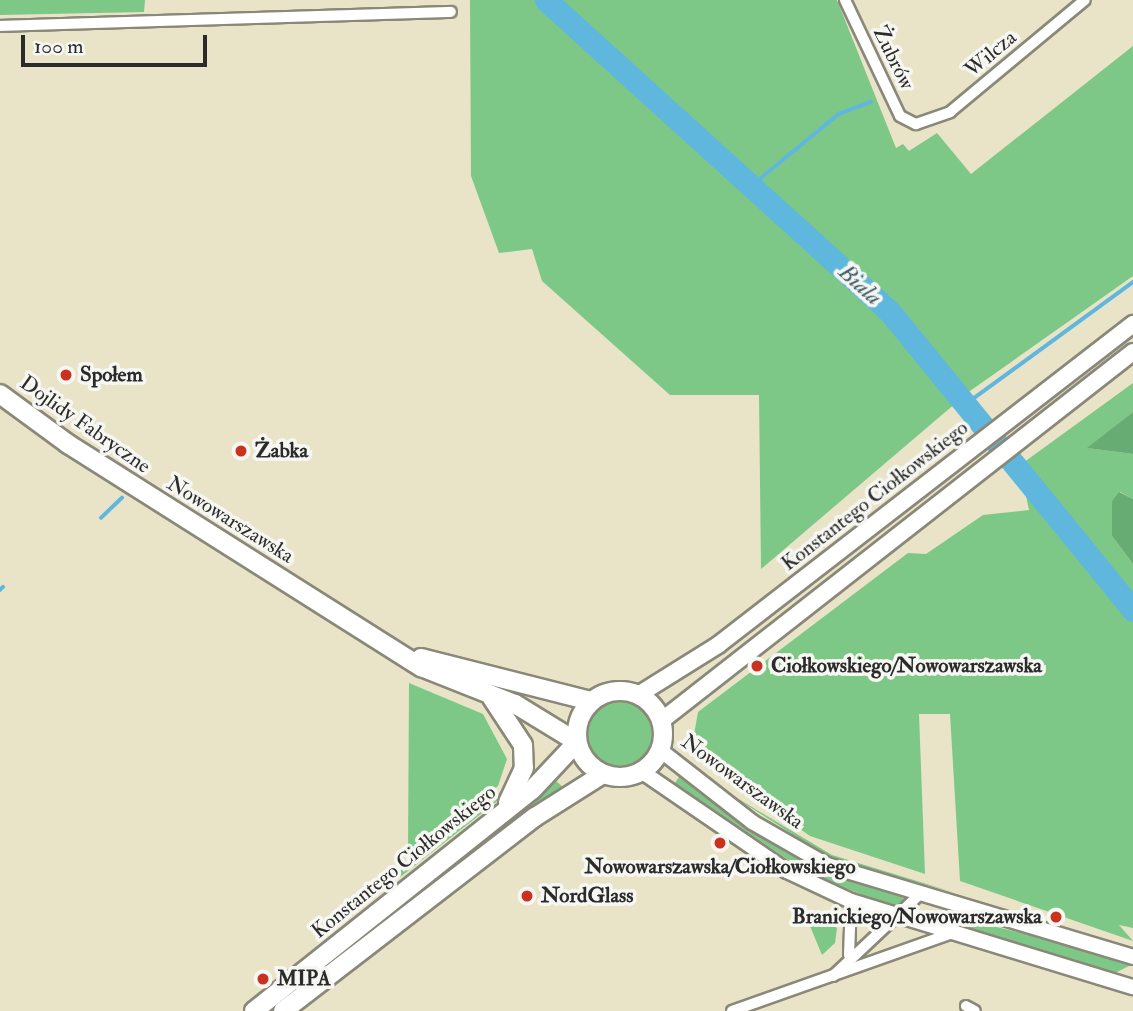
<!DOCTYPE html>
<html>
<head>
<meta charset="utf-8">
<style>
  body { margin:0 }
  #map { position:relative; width:1133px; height:1011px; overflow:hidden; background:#e9e4c7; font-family:"IM FELL Double Pica",serif }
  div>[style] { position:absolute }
  .green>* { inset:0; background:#7dc886 }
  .round { border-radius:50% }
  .forest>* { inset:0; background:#66ac73 }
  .stream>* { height:3.5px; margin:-1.75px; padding:0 1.75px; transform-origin:1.75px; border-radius:1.75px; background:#60b7dd }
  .river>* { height:23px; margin:-11.5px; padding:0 11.5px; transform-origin:11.5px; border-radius:11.5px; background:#60b7dd }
  .roads { filter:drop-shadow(2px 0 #8a8879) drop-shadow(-2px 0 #8a8879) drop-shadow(0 2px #8a8879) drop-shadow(0 -2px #8a8879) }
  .street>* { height:10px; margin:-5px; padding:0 5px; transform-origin:5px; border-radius:5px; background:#fff }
  .secondary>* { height:14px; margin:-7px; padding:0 7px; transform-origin:7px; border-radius:7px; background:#fff }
  .primary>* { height:16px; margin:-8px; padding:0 8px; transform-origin:8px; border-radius:8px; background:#fff }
  .highway>* { height:18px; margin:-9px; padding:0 9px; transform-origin:9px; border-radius:9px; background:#fff }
  .highway>.ring { margin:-9px; padding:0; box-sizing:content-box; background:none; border:18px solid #fff; border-radius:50% }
  .dots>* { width:19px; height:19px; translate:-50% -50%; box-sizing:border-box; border:4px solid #f6f6f2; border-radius:50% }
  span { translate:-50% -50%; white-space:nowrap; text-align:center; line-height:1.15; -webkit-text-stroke:7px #f6f6f2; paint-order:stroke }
  .street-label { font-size:21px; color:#2b2b2b }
  .poi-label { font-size:21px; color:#2b2b2b; font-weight:700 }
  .left { translate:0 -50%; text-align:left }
  .right { translate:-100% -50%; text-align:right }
  .water-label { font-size:23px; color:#3e5c69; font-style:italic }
  .scale { position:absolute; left:21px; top:35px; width:186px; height:32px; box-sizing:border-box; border:4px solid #2b2b2b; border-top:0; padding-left:9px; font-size:21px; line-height:24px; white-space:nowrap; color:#2b2b2b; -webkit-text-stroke:5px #f6f6f2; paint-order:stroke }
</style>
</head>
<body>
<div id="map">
  <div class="green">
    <i style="clip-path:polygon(0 0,145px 0,144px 12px,0 15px)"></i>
    <i style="clip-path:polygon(470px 0,837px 0,896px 148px,903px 144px,909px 151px,937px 133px,971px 174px,1133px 46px,1133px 276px,970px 391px,761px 569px,759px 395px,670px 395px,542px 281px,532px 249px,499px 253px,471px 176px)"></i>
    <i style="clip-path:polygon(1133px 383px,1133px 412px,1088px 448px,1133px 454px,1133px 499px,1120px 492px,1112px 501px,1112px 536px,1133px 564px,1133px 928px,1119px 925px,1133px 941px,960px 881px,950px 714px,919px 714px,925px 874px,810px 836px,691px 752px,698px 712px,908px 553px,926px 554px,983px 515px,1029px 510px,1025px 491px,1009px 473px)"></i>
    <i style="clip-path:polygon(409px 683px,483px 714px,507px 759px,498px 786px,408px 854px)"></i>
    <i class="round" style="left:586px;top:701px;width:66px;height:66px"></i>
    <i style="clip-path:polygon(679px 777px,785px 852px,909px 900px,894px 908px,805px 871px,675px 783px)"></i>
    <i style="clip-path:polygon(554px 779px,564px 788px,265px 1011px,527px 805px)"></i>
    <i style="clip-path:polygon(712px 783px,832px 855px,953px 892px,830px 858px)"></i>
    <i style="clip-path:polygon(508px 786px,500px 799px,349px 917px,347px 913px)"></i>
    <i style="clip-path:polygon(802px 907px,837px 928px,835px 943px,822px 955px)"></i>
    <i style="clip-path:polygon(935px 912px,1078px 947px,1133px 964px,1115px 973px,908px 913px)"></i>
  </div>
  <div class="forest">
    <i style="clip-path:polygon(1133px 412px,1133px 454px,1087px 448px)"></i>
    <i style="clip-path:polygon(1119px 492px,1133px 499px,1133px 564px,1112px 536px,1112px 501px)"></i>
  </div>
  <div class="stream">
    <i style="left:750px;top:187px;width:115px;rotate:-39.4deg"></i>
    <i style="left:839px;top:114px;width:34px;rotate:-21deg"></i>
    <i style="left:966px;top:404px;width:207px;rotate:-36.1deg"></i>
    <i style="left:101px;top:518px;width:29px;rotate:-44deg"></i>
    <i style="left:0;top:590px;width:4px;rotate:-45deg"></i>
  </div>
  <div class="river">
    <i style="left:546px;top:0;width:464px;rotate:42.2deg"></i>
    <i style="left:890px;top:312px;width:385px;rotate:50.8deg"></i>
  </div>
  <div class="roads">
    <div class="street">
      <i style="left:845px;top:0;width:128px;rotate:64.6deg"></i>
      <i style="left:900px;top:116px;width:18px;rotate:27deg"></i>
      <i style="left:916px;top:124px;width:36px;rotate:-19deg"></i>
      <i style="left:950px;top:112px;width:175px;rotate:-39.7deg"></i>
      <i style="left:0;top:26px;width:451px;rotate:-1.8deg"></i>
      <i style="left:849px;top:955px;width:54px;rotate:-87.9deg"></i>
      <i style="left:833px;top:976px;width:118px;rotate:-43.3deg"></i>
      <i style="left:966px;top:1006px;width:10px;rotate:29deg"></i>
      <i style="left:732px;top:1011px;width:233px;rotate:-19.5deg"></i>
    </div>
    <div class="secondary">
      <i style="left:660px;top:750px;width:117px;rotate:38deg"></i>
      <i style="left:752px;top:822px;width:86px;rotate:29.8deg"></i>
      <i style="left:827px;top:865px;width:320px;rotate:16.7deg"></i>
      <i style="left:641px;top:771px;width:177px;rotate:34.4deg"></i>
      <i style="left:787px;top:871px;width:71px;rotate:25.1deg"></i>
      <i style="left:851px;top:901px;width:295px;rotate:17deg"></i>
    </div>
    <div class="primary">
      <i style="left:638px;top:695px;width:94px;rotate:-32deg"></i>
      <i style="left:718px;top:645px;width:525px;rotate:-37.72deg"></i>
      <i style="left:661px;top:721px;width:599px;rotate:-38.02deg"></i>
    </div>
    <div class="highway">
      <i style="left:0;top:394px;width:84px;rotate:36.3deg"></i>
      <i style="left:68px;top:444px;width:418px;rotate:32.3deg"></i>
      <i style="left:421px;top:667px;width:101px;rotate:21.5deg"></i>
      <i style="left:515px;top:704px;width:73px;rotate:31.5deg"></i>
      <i style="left:421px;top:658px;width:175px;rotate:14.2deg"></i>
      <i class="ring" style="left:577px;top:691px;width:68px;height:68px"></i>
      <i style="left:492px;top:698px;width:56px;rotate:56.6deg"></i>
      <i style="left:523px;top:745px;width:23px;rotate:88deg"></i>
      <i style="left:524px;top:768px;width:38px;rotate:115deg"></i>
      <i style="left:254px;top:1011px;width:355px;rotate:-38.5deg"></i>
      <i style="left:532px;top:790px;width:66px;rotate:-46.8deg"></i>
      <i style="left:283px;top:1011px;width:318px;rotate:-37.6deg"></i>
      <i style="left:535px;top:817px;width:80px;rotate:-32.3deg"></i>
    </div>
  </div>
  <div class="dots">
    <i style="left:66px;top:375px;background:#c8321e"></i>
    <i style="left:241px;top:451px;background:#c8321e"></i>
    <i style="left:757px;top:666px;background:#c8321e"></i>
    <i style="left:720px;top:843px;background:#c8321e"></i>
    <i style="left:527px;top:896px;background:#c8321e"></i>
    <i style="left:1056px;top:917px;background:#c8321e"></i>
    <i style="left:263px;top:979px;background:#c8321e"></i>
  </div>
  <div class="street-label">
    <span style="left:991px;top:54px;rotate:-40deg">Wilcza</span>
    <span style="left:893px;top:58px;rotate:64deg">Żubrów</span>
    <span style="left:85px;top:425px;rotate:35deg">Dojlidy Fabryczne</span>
    <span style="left:875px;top:496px;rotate:-38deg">Konstantego Ciołkowskiego</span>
    <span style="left:230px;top:520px;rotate:32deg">Nowowarszawska</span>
    <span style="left:742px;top:782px;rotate:36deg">Nowowarszawska</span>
    <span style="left:404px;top:862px;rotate:-39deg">Konstantego Ciołkowskiego</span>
  </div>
  <div class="poi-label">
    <span class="left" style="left:80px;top:375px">Społem</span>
    <span class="left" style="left:255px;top:451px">Żabka</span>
    <span class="left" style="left:771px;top:666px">Ciołkowskiego/Nowowarszawska</span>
    <span style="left:720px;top:867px">Nowowarszawska/Ciołkowskiego</span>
    <span class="left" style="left:541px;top:896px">NordGlass</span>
    <span class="right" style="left:1042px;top:917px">Branickiego/Nowowarszawska</span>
    <span class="left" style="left:277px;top:979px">MIPA</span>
  </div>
  <div class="water-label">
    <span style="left:860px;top:285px;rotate:42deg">Biala</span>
  </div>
  <div class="scale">100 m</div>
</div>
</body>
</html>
